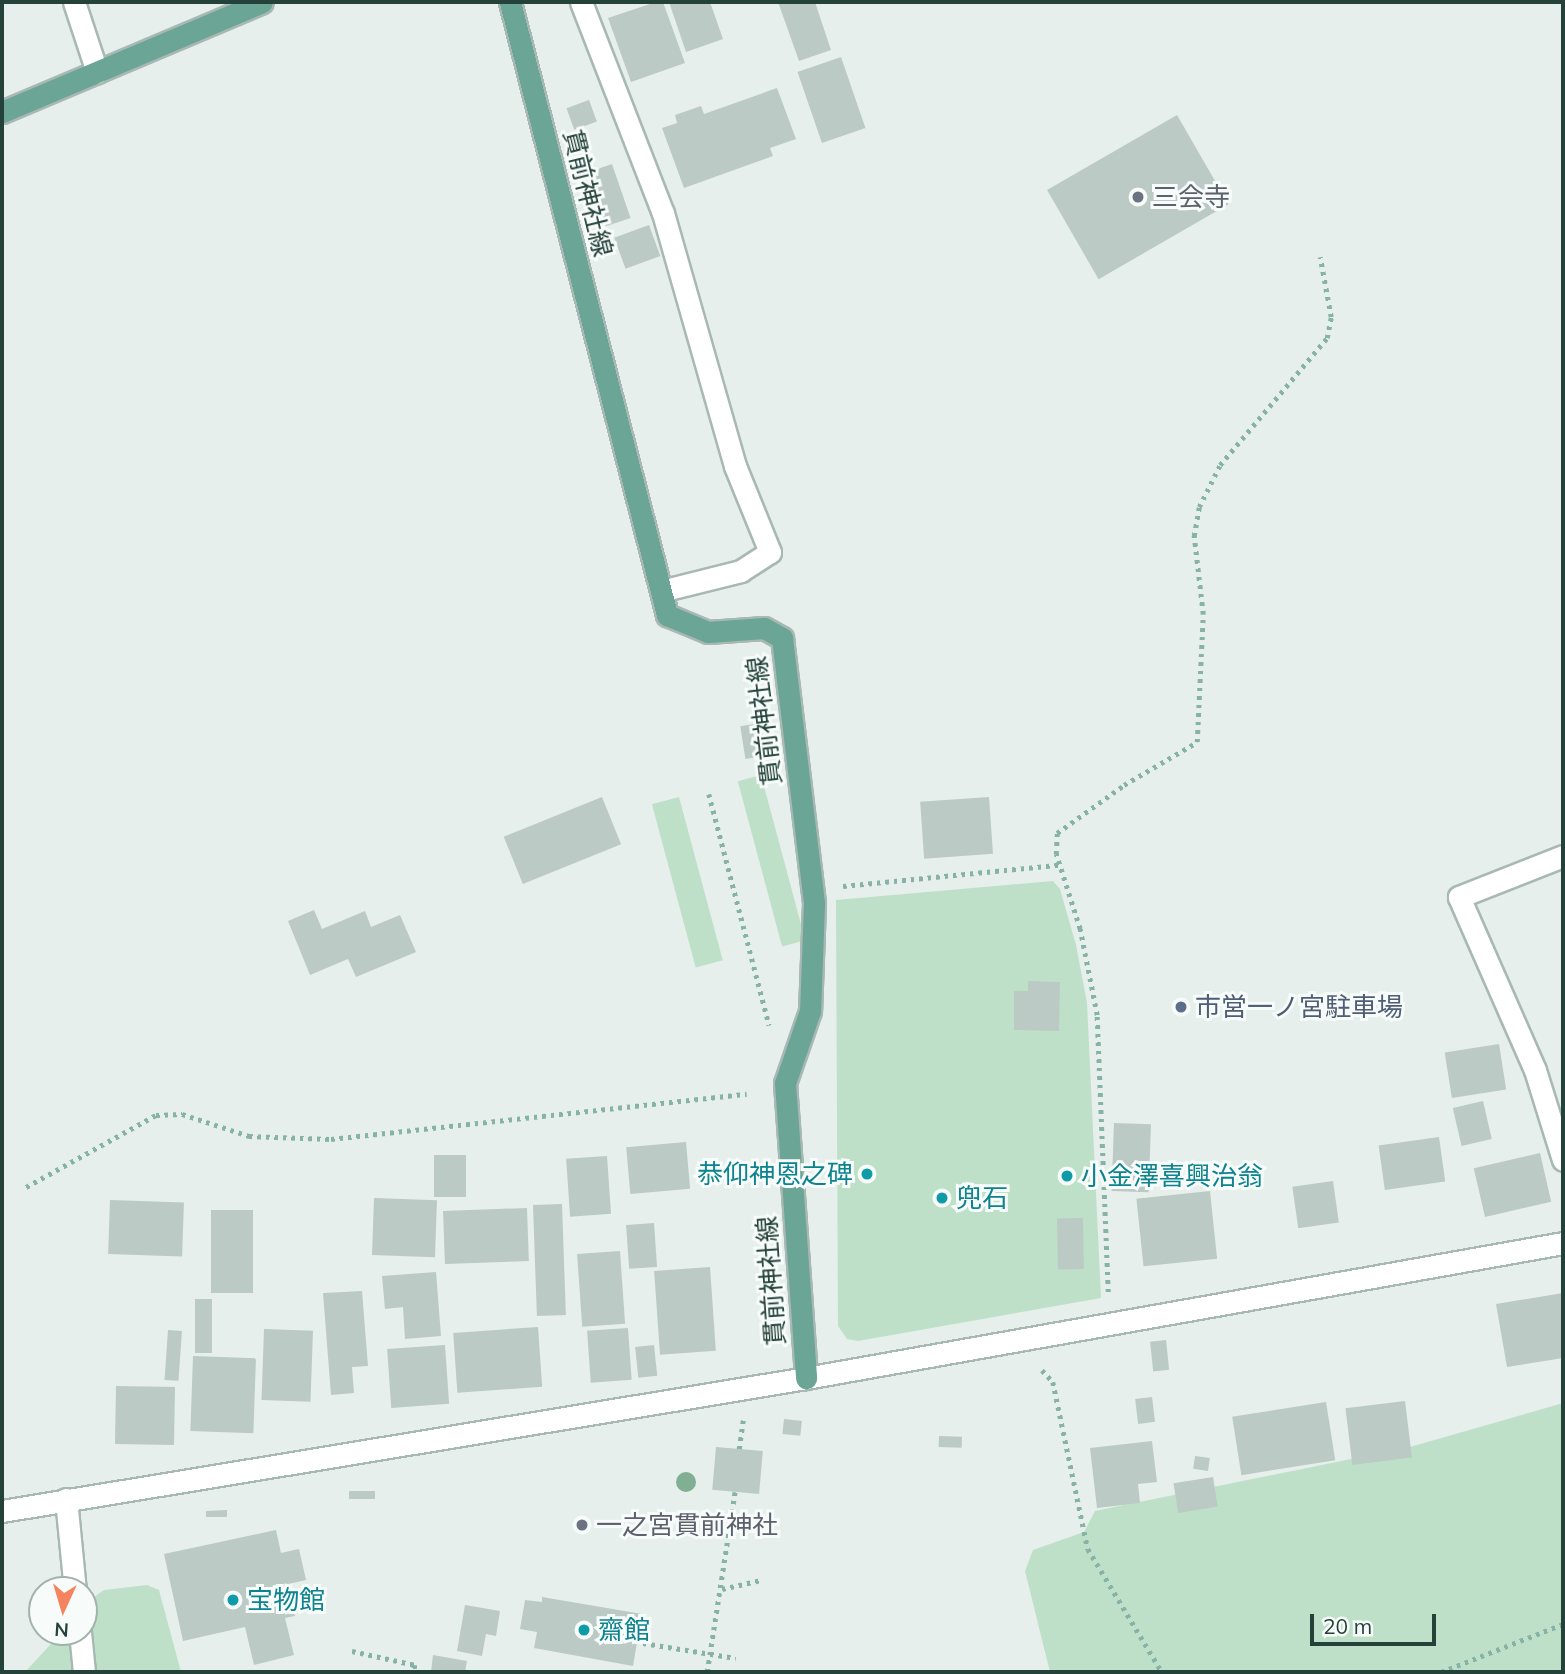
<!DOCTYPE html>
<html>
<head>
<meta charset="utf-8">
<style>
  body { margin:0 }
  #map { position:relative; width:1565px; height:1674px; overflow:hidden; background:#e6efeb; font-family:Mulish,"Noto Sans JP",sans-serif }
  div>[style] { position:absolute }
  .green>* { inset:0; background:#bfe0c8; transform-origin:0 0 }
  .building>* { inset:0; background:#bbcac4; transform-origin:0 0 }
  .path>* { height:4.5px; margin-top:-2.25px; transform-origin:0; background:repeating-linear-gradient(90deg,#86b3a5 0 3.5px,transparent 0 8.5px) }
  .roads { filter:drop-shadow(2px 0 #a8b8b2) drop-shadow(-2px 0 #a8b8b2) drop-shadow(0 2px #a8b8b2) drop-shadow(0 -2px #a8b8b2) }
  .minor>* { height:21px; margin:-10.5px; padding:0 10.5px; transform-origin:10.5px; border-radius:10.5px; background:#fff }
  .major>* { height:21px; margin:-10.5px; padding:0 10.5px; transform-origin:10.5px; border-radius:10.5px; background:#6aa596 }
  .trees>* { width:20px; height:20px; margin:-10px; border-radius:50%; background:#80af93 }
  .dots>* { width:19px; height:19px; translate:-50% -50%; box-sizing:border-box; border:4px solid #f7fbf9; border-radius:50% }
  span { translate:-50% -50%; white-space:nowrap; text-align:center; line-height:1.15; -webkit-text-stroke:6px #f7fbf9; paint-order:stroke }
  .street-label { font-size:26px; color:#24423a }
  .worship-label { font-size:26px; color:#5b616d }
  .left { translate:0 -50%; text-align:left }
  .service-label { font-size:26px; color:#4e5e75 }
  .culture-label { font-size:26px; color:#0d838f }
  .right { translate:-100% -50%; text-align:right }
  .frame { position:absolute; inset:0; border:4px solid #24423a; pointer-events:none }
  .north { position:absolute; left:28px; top:1576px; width:70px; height:70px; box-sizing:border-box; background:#f7fbf9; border:2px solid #a3b1ad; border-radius:50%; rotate:184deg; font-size:19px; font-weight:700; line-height:28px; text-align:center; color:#24423a }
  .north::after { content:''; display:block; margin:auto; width:24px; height:32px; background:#f4845f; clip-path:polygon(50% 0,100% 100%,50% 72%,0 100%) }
  .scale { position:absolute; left:1310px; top:1614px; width:126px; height:32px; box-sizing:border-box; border:4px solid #24423a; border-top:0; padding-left:9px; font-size:21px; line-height:24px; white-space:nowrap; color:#24423a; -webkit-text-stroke:5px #f7fbf9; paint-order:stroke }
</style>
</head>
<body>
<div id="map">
  <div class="green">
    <i style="left:761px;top:775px;width:171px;height:24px;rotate:75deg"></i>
    <i style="left:679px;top:797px;width:169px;height:28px;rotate:75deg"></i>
    <i style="clip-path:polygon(1053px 881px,1060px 889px,1076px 945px,1087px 1003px,1101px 1298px,858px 1341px,847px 1339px,838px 1326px,836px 900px)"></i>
    <i style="clip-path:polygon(1563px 1403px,1563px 1672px,1050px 1672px,1025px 1571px,1033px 1550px,1084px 1532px,1095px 1511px,1410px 1447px)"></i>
    <i style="clip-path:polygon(147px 1585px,159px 1590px,181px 1672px,25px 1672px,62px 1632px,84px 1632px,84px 1608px,94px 1597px,104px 1590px)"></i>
  </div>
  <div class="building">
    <i style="clip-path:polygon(656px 2px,663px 2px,685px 63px,631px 82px,608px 18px)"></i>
    <i style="clip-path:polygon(669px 2px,710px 2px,723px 39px,686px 52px)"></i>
    <i style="clip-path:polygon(778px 2px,815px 2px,831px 50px,799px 61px)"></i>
    <i style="left:841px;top:57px;width:75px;height:46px;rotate:71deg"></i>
    <i style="clip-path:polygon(777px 88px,796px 139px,770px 148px,773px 156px,684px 188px,662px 128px,677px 123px,675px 115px,701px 106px,704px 114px)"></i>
    <i style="left:589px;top:100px;width:23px;height:24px;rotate:70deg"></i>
    <i style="left:1177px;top:115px;width:103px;height:150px;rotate:60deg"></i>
    <i style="left:612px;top:164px;width:57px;height:26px;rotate:71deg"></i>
    <i style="left:649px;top:225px;width:33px;height:37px;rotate:70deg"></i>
    <i style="left:761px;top:723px;width:33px;height:21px;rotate:81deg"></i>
    <i style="left:602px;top:797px;width:51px;height:106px;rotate:68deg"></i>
    <i style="left:989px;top:797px;width:57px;height:69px;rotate:86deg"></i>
    <i style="clip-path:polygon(314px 910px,322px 929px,365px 911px,371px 927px,400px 915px,416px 952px,356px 977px,348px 959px,310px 975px,288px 921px)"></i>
    <i style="clip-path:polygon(1028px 981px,1060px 982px,1059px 1031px,1014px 1030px,1014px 991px,1028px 991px)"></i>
    <i style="left:1499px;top:1044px;width:46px;height:55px;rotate:81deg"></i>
    <i style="left:1483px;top:1101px;width:39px;height:31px;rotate:77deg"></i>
    <i style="left:1114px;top:1123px;width:37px;height:68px;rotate:2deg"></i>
    <i style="left:1439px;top:1137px;width:45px;height:61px;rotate:82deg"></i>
    <i style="left:686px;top:1142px;width:47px;height:60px;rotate:85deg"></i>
    <i style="left:1540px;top:1153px;width:50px;height:68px;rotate:77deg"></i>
    <i style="left:434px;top:1155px;width:32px;height:42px"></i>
    <i style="left:607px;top:1156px;width:58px;height:41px;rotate:86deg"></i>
    <i style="left:1333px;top:1181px;width:42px;height:41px;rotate:82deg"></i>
    <i style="left:1210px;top:1191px;width:68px;height:74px;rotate:84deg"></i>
    <i style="left:374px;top:1198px;width:63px;height:57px;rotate:2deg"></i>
    <i style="left:110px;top:1200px;width:74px;height:54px;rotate:2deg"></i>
    <i style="left:562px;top:1204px;width:111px;height:29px;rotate:88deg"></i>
    <i style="left:527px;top:1208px;width:53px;height:84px;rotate:88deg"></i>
    <i style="left:211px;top:1210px;width:42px;height:83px"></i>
    <i style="left:1083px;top:1218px;width:51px;height:26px;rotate:89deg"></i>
    <i style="left:654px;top:1223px;width:44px;height:28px;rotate:86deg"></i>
    <i style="left:620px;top:1251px;width:73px;height:43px;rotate:86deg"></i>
    <i style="left:710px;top:1267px;width:84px;height:56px;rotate:86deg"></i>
    <i style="clip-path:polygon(436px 1272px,441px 1336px,405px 1339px,403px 1307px,385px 1309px,382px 1276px)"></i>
    <i style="clip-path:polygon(362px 1291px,368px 1366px,352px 1367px,354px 1393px,331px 1395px,323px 1293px)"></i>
    <i style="clip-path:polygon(1563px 1293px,1563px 1358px,1507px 1367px,1496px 1304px)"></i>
    <i style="left:195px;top:1299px;width:17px;height:54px"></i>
    <i style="left:538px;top:1327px;width:60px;height:85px;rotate:86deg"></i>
    <i style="left:628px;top:1328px;width:52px;height:41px;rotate:86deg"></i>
    <i style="left:264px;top:1329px;width:49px;height:71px;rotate:2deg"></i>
    <i style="left:168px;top:1330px;width:14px;height:50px;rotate:4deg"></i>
    <i style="left:1166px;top:1340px;width:30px;height:16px;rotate:84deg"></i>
    <i style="left:445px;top:1345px;width:59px;height:58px;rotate:86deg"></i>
    <i style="left:654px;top:1345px;width:31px;height:19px;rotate:84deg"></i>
    <i style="left:193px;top:1356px;width:63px;height:75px;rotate:2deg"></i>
    <i style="left:116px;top:1386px;width:59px;height:58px;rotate:1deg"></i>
    <i style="left:1152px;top:1397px;width:25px;height:17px;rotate:83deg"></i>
    <i style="left:1405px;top:1401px;width:57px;height:60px;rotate:83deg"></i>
    <i style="left:1326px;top:1402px;width:59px;height:95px;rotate:81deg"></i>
    <i style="left:784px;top:1419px;width:18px;height:15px;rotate:6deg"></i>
    <i style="left:939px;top:1436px;width:23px;height:11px;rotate:2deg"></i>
    <i style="clip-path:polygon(1152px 1441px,1157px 1482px,1138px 1484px,1140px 1503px,1097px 1508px,1090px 1448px)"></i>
    <i style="left:716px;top:1447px;width:47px;height:43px;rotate:5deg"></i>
    <i style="left:1195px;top:1456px;width:15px;height:13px;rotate:8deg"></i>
    <i style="left:1213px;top:1477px;width:30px;height:40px;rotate:81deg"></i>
    <i style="left:375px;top:1491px;width:8px;height:26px;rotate:90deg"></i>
    <i style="clip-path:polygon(227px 1510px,227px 1517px,206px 1517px,206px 1511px)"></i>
    <i style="clip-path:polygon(276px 1530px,281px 1553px,299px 1549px,306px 1580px,288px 1584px,295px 1616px,285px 1618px,294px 1655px,254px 1665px,245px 1627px,183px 1641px,164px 1554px)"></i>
    <i style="clip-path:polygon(542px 1597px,642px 1614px,633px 1666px,534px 1648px,537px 1632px,520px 1629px,525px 1600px,542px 1602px)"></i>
    <i style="clip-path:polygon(465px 1605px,500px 1611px,496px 1636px,486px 1634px,482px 1656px,457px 1651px)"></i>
    <i style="clip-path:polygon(433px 1655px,467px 1661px,465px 1672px,431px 1672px)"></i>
  </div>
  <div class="path">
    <i style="left:709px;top:794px;width:239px;rotate:75.4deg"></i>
    <i style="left:843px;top:886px;width:217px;rotate:-5.6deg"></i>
    <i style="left:830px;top:1163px;width:14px"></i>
    <i style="left:26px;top:1187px;width:149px;rotate:-29deg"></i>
    <i style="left:156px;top:1115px;width:26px;rotate:-2deg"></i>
    <i style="left:182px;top:1114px;width:71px;rotate:18.2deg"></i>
    <i style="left:249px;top:1136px;width:82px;rotate:2.1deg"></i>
    <i style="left:331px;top:1139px;width:418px;rotate:-6.2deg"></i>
    <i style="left:1108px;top:1292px;width:277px;rotate:-92.3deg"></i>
    <i style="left:1097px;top:1015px;width:88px;rotate:-101.2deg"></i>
    <i style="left:1080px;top:929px;width:79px;rotate:-107.7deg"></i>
    <i style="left:1056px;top:854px;width:21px;rotate:-87deg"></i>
    <i style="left:1057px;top:833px;width:82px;rotate:-35.6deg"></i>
    <i style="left:1124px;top:785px;width:85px;rotate:-30.5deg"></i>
    <i style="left:1197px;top:742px;width:128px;rotate:-87.3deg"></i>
    <i style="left:1203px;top:614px;width:79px;rotate:-96.6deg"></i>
    <i style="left:1194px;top:536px;width:29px;rotate:-80deg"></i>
    <i style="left:1199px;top:507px;width:47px;rotate:-63.4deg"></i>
    <i style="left:1220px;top:465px;width:166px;rotate:-49.9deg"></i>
    <i style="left:1327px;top:338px;width:21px;rotate:-79deg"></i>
    <i style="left:1331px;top:317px;width:61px;rotate:-100.4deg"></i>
    <i style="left:1042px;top:1370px;width:16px;rotate:47deg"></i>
    <i style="left:1053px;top:1382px;width:171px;rotate:78.2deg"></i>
    <i style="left:1088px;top:1549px;width:144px;rotate:59deg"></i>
    <i style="left:739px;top:1449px;width:29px;rotate:-82deg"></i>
    <i style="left:722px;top:1589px;width:39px;rotate:-13deg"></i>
    <i style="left:643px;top:1643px;width:94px;rotate:9.2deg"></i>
    <i style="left:352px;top:1651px;width:65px;rotate:12.5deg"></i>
    <i style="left:415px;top:1665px;width:7px;rotate:98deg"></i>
    <i style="left:707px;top:1672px;width:182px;rotate:-81.2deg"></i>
    <i style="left:1441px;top:1672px;width:131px;rotate:-21.5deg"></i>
  </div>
  <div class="roads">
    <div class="minor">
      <i style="left:74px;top:2px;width:74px;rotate:71.8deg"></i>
      <i style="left:581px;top:2px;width:226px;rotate:68.8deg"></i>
      <i style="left:663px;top:213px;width:263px;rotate:74.1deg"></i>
      <i style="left:735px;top:466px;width:93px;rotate:67.9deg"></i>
      <i style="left:770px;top:552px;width:35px;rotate:147deg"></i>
      <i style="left:741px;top:571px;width:82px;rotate:166deg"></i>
      <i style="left:1563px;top:856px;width:112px;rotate:158.5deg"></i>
      <i style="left:1459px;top:897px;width:189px;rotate:66.3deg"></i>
      <i style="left:1535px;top:1070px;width:94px;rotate:72.7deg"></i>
      <i style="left:66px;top:1499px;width:91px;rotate:84.4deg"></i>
      <i style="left:2px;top:1511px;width:815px;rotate:-9.39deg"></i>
      <i style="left:806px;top:1378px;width:769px;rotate:-10.11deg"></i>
      <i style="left:80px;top:1632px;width:40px;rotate:84.3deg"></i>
    </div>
    <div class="major">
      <i style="left:510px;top:2px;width:633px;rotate:75.63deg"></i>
      <i style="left:667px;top:615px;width:44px;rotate:22.5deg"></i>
      <i style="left:708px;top:632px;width:56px;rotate:-4.1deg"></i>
      <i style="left:764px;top:628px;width:21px;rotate:29deg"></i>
      <i style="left:782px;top:638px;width:268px;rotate:83.1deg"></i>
      <i style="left:814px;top:904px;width:107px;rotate:92.1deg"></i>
      <i style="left:810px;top:1011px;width:76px;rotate:109.1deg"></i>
      <i style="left:785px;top:1083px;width:296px;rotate:85.9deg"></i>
      <i style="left:2px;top:112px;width:282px;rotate:-22.9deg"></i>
    </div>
  </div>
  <div class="trees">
    <i style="left:686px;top:1482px"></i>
  </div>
  <div class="dots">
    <i style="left:1138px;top:197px;background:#6b7280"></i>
    <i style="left:1181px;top:1007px;background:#5c6f8a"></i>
    <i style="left:867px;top:1174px;background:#0f9aa8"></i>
    <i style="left:1067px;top:1176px;background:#0f9aa8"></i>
    <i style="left:942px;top:1198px;background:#0f9aa8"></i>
    <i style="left:582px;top:1525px;background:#6b7280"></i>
    <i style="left:233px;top:1600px;background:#0f9aa8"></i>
    <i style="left:584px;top:1630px;background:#0f9aa8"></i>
  </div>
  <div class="street-label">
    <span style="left:588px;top:193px;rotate:76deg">貫前神社線</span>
    <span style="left:764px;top:721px;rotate:-97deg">貫前神社線</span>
    <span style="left:771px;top:1281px;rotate:-94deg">貫前神社線</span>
  </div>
  <div class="worship-label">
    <span class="left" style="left:1152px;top:197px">三会寺</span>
    <span class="left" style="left:596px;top:1525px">一之宮貫前神社</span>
  </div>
  <div class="service-label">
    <span class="left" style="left:1195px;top:1007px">市営一ノ宮駐車場</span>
  </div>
  <div class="culture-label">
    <span class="right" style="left:853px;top:1174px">恭仰神恩之碑</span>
    <span class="left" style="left:1081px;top:1176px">小金澤喜興治翁</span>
    <span class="left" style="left:956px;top:1198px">兜石</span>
    <span class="left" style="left:247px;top:1600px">宝物館</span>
    <span class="left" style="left:598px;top:1630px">齋館</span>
  </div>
  <div class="frame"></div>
  <div class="north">N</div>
  <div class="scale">20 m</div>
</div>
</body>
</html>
